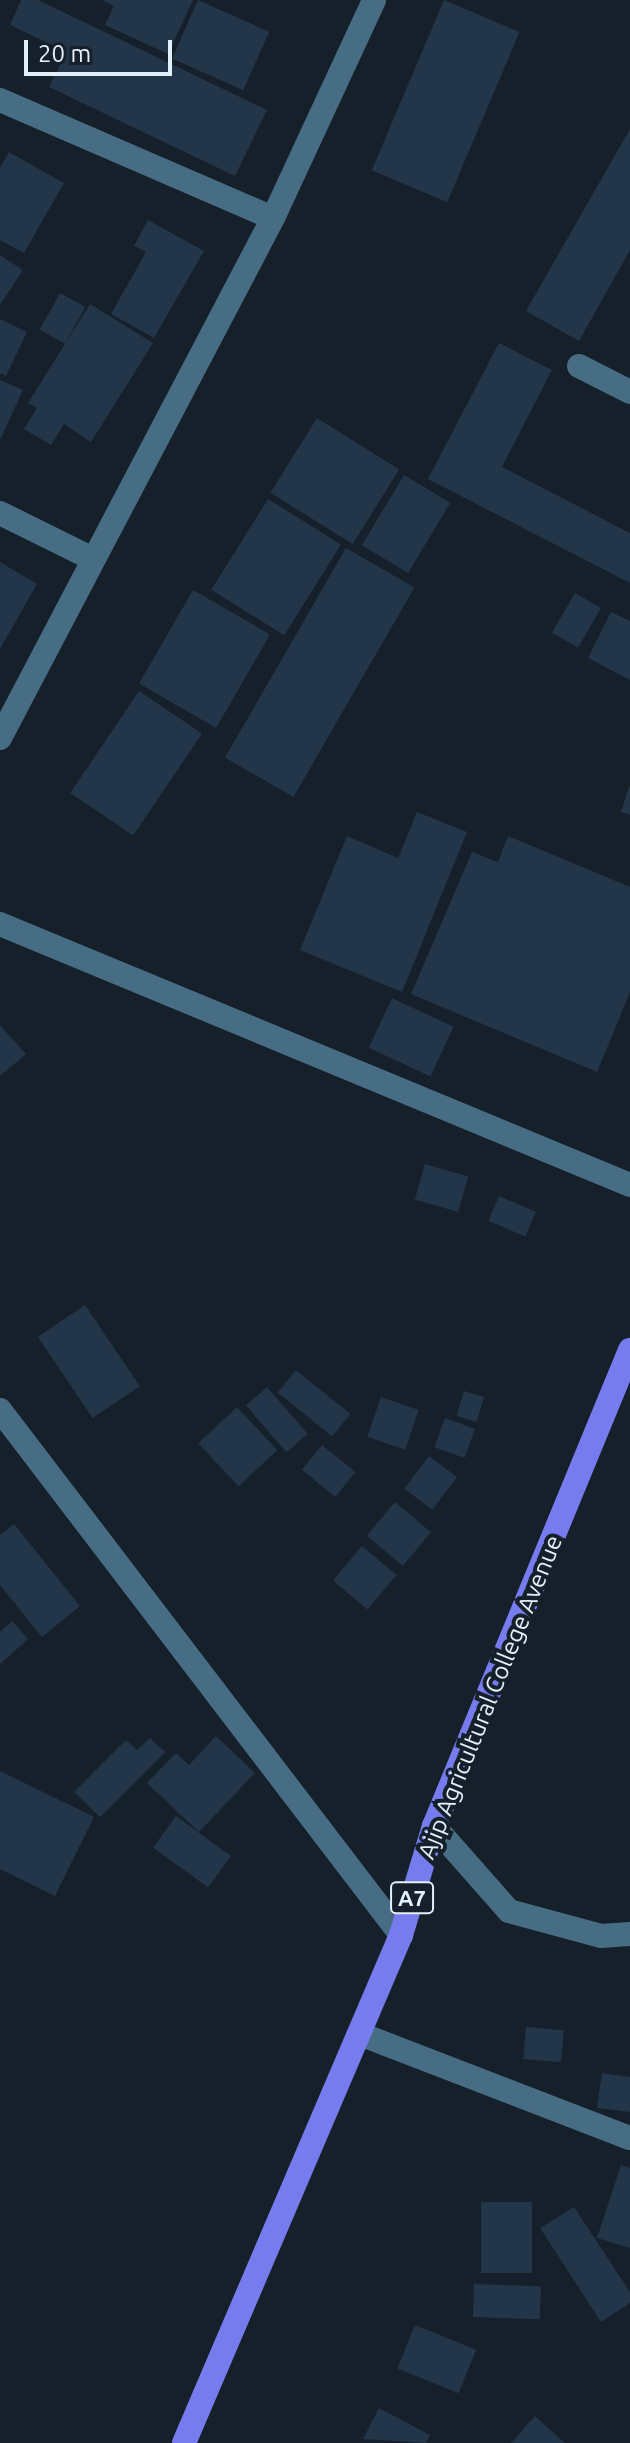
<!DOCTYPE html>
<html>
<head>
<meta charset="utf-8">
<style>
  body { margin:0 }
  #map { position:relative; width:630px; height:2443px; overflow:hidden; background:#15202a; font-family:Ubuntu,sans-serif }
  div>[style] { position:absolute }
  .building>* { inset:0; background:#233549; transform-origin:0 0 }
  .minor>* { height:24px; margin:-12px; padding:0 12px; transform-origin:12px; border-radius:12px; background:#466d83 }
  .major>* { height:24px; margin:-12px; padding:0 12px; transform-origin:12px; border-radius:12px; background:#767cee }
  span { translate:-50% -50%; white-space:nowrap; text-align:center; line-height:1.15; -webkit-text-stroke:8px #15202a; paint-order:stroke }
  .shield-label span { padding:2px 6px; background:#15202a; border:2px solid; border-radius:6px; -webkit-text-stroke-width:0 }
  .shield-label { font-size:22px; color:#e2f0fb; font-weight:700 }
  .street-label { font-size:24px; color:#e2f0fb }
  .scale { position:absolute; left:24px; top:40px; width:148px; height:36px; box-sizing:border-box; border:4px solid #e2f0fb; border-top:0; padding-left:10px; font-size:24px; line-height:28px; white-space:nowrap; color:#e2f0fb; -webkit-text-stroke:6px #15202a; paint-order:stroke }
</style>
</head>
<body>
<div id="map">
  <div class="building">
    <i style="clip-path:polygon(21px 0,38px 0,267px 110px,235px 176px,49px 87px,66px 52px,10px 25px)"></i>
    <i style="clip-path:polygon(102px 0,193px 0,168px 54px,105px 25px,114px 6px)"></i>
    <i style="left:198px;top:0;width:78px;height:64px;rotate:24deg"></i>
    <i style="left:444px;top:0;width:82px;height:185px;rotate:23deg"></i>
    <i style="clip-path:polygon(630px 129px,630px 250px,579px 341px,526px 311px)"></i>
    <i style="clip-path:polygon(9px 152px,64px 183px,24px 253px,0 240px,0 168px)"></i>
    <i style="clip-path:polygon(148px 220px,204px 251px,154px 338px,111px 314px,146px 252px,134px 246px)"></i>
    <i style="clip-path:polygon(0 255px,23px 270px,0 305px)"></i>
    <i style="left:60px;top:293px;width:29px;height:42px;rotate:29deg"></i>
    <i style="clip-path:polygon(90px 304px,153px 343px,91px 442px,64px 424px,51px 445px,24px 429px,37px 408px,28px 403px)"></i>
    <i style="clip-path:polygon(0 319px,27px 332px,6px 376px,0 373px)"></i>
    <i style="clip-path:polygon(499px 343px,552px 370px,502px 467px,630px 533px,630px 583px,428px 479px)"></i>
    <i style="clip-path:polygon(0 380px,23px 390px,0 440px)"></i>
    <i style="left:317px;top:418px;width:97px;height:88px;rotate:32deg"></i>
    <i style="left:404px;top:475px;width:54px;height:82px;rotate:31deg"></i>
    <i style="left:268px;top:499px;width:86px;height:107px;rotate:32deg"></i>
    <i style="left:346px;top:548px;width:79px;height:242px;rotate:30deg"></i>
    <i style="clip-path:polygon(0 562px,37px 584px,0 649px)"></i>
    <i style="left:193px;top:590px;width:89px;height:108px;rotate:30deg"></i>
    <i style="left:575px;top:593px;width:30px;height:46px;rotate:30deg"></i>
    <i style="clip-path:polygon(611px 612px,630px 621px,630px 680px,588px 658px)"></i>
    <i style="left:139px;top:691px;width:76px;height:123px;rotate:34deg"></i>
    <i style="clip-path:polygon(629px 787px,630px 787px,630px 815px,621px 812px)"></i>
    <i style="clip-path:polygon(417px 812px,467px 832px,402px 992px,300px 950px,347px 836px,398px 858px)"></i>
    <i style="clip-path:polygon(508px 836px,630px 887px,630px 992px,597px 1072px,411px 994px,472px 852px,498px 862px)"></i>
    <i style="left:392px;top:998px;width:68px;height:55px;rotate:25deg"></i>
    <i style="clip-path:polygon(0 1025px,26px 1054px,0 1076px)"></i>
    <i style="left:425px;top:1164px;width:45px;height:37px;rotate:16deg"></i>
    <i style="left:499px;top:1196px;width:40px;height:27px;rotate:23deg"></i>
    <i style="left:85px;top:1305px;width:98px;height:57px;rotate:56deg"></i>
    <i style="left:296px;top:1370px;width:70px;height:29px;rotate:39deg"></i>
    <i style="left:267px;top:1387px;width:62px;height:28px;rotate:49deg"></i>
    <i style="left:464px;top:1391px;width:21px;height:26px;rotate:17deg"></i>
    <i style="left:381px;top:1397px;width:40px;height:42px;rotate:19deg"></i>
    <i style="left:237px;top:1407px;width:59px;height:53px;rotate:47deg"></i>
    <i style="left:445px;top:1418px;width:32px;height:31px;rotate:20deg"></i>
    <i style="left:322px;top:1445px;width:43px;height:32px;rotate:39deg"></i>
    <i style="left:429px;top:1456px;width:35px;height:41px;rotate:37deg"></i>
    <i style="left:395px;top:1502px;width:47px;height:44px;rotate:40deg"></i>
    <i style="clip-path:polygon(14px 1524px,80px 1606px,42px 1637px,0 1585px,0 1535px)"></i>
    <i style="left:362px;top:1546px;width:45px;height:45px;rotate:40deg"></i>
    <i style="clip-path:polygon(12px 1621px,28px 1639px,0 1664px,0 1632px)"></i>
    <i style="clip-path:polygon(216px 1736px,255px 1773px,199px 1832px,147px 1783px,176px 1753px,189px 1765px)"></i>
    <i style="clip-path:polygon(150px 1738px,165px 1752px,100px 1817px,74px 1792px,126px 1740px,137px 1750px)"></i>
    <i style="clip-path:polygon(0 1771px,94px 1817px,55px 1896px,0 1869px)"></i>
    <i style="left:176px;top:1816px;width:68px;height:39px;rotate:36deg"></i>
    <i style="left:526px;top:2027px;width:38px;height:32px;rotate:5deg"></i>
    <i style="clip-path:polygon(602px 2073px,630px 2077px,630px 2112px,597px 2108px)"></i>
    <i style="clip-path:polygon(621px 2165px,630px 2168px,630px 2248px,597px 2238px)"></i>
    <i style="left:481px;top:2202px;width:51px;height:71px"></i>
    <i style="clip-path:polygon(574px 2207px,630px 2292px,630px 2303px,601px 2322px,540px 2228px)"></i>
    <i style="left:474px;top:2284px;width:67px;height:33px;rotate:2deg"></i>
    <i style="left:415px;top:2325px;width:66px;height:47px;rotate:22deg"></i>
    <i style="clip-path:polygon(379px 2408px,430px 2435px,426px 2443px,363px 2439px)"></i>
    <i style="clip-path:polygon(535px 2416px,565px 2443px,511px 2443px)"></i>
  </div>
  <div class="minor">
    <i style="left:0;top:100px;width:297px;rotate:23.4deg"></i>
    <i style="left:579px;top:366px;width:57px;rotate:27deg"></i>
    <i style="left:0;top:513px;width:102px;rotate:26.3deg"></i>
    <i style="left:0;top:738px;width:587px;rotate:-62.3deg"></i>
    <i style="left:273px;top:218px;width:240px;rotate:-65.1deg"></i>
    <i style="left:0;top:924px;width:682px;rotate:22.5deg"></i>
    <i style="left:0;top:1410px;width:661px;rotate:52.63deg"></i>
    <i style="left:434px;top:1826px;width:113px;rotate:48.6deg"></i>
    <i style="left:509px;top:1911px;width:95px;rotate:15.2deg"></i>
    <i style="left:601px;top:1936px;width:29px;rotate:-4deg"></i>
    <i style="left:360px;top:2034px;width:289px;rotate:21.1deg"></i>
  </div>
  <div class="major">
    <i style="left:184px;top:2443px;width:552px;rotate:-66.87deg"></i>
    <i style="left:401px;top:1935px;width:114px;rotate:-73.2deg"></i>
    <i style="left:434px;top:1826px;width:515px;rotate:-67.62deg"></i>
  </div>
  <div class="shield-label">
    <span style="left:412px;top:1898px">A7</span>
  </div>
  <div class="street-label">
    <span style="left:490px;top:1697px;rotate:-68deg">Ajip Agricultural College Avenue</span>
  </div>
  <div class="scale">20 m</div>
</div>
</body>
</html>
